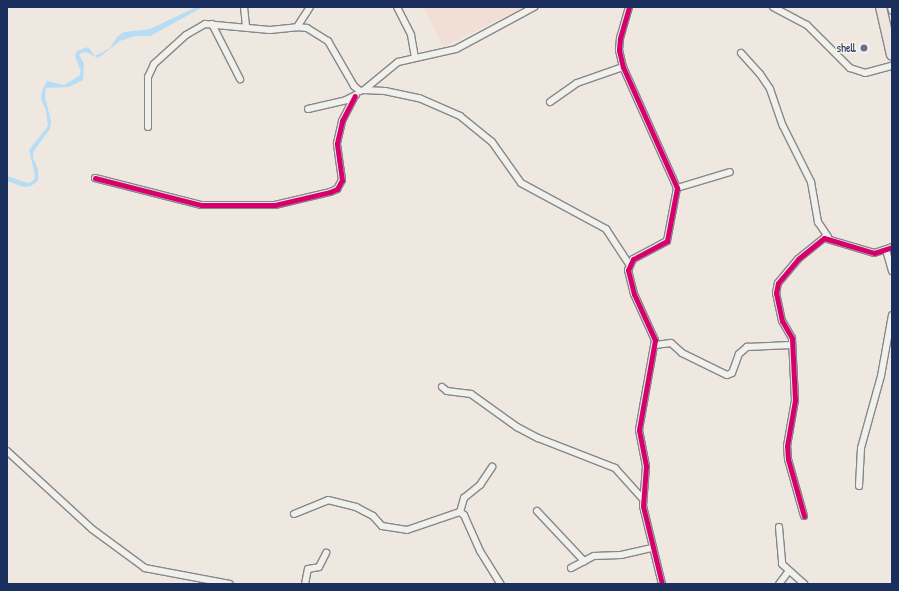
<!DOCTYPE html>
<html>
<head>
<meta charset="utf-8">
<style>
  body { margin:0 }
  #map { position:relative; width:899px; height:591px; overflow:hidden; background:#efe8e1; font-family:"Patrick Hand",sans-serif }
  div>[style] { position:absolute }
  .built>* { inset:0; background:#f1dfd5 }
  .water>* { inset:0; background:#b6ddf5 }
  .roads { filter:drop-shadow(1px 0 #86878d) drop-shadow(-1px 0 #86878d) drop-shadow(0 1px #86878d) drop-shadow(0 -1px #86878d) }
  .minor>* { height:6px; margin:-3px; padding:0 3px; transform-origin:3px; border-radius:3px; background:#f2f0eb }
  .highway>* { height:10px; margin:-5px; padding:0 5px; transform-origin:5px; border-radius:5px; background:#ece6de }
  .cycleway>* { height:5px; margin:-2.5px; padding:0 2.5px; transform-origin:2.5px; border-radius:2.5px; background:#d6006c }
  .dots>* { width:11px; height:11px; translate:-50% -50%; box-sizing:border-box; border:2px solid #f7f3e8; border-radius:50% }
  span { translate:-50% -50%; white-space:nowrap; text-align:center; line-height:1.15; -webkit-text-stroke:3.5px #f7f3e8; paint-order:stroke }
  .poi-label { font-size:12px; color:#1b2f5e }
  .right { translate:-100% -50%; text-align:right }
  .frame { position:absolute; inset:0; border:8px solid #1b2f5e; pointer-events:none }
</style>
</head>
<body>
<div id="map">
  <div class="built">
    <i style="clip-path:polygon(424px 7px,525px 7px,443px 47px)"></i>
  </div>
  <div class="water">
    <i style="clip-path:polygon(196px 7px,203px 7px,150px 36px,135px 36px,120px 41px,98px 58px,86px 52px,79px 54px,84px 64px,83px 80px,69px 87px,46px 88px,45px 97px,51px 121px,50px 129px,33px 152px,33px 158px,38px 169px,38px 181px,31px 186px,24px 187px,7px 181px,7px 176px,28px 183px,34px 180px,35px 175px,29px 150px,48px 126px,46px 111px,41px 99px,42px 91px,47px 81px,64px 85px,79px 76px,81px 72px,75px 56px,77px 51px,88px 47px,95px 56px,99px 54px,110px 48px,117px 37px,124px 32px,150px 29px)"></i>
  </div>
  <div class="roads">
    <div class="minor">
      <i style="left:244px;top:7px;width:20px;rotate:84deg"></i>
      <i style="left:397px;top:7px;width:31px;rotate:63deg"></i>
      <i style="left:411px;top:35px;width:22px;rotate:80deg"></i>
      <i style="left:629px;top:7px;width:32px;rotate:106deg"></i>
      <i style="left:620px;top:38px;width:12px;rotate:95deg"></i>
      <i style="left:619px;top:50px;width:17px;rotate:77deg"></i>
      <i style="left:623px;top:67px;width:133px;rotate:65.9deg"></i>
      <i style="left:677px;top:188px;width:54px;rotate:100.7deg"></i>
      <i style="left:667px;top:241px;width:38px;rotate:152deg"></i>
      <i style="left:633px;top:259px;width:12px;rotate:114deg"></i>
      <i style="left:628px;top:270px;width:25px;rotate:76deg"></i>
      <i style="left:634px;top:294px;width:51px;rotate:65.5deg"></i>
      <i style="left:655px;top:340px;width:91px;rotate:100.1deg"></i>
      <i style="left:639px;top:430px;width:37px;rotate:79deg"></i>
      <i style="left:646px;top:466px;width:40px;rotate:94.3deg"></i>
      <i style="left:643px;top:506px;width:80px;rotate:76.3deg"></i>
      <i style="left:773px;top:7px;width:38px;rotate:28deg"></i>
      <i style="left:807px;top:25px;width:61px;rotate:45deg"></i>
      <i style="left:850px;top:68px;width:16px;rotate:18deg"></i>
      <i style="left:865px;top:73px;width:28px;rotate:-15deg"></i>
      <i style="left:891px;top:7px;width:4px;rotate:76deg"></i>
      <i style="left:212px;top:24px;width:62px;rotate:63deg"></i>
      <i style="left:297px;top:27px;width:24px;rotate:-57deg"></i>
      <i style="left:741px;top:53px;width:28px;rotate:48deg"></i>
      <i style="left:760px;top:74px;width:18px;rotate:56deg"></i>
      <i style="left:770px;top:89px;width:39px;rotate:71deg"></i>
      <i style="left:783px;top:126px;width:63px;rotate:63.4deg"></i>
      <i style="left:811px;top:182px;width:41px;rotate:80.1deg"></i>
      <i style="left:818px;top:222px;width:18px;rotate:56deg"></i>
      <i style="left:364px;top:90px;width:21px;rotate:3deg"></i>
      <i style="left:385px;top:91px;width:35px;rotate:12deg"></i>
      <i style="left:419px;top:98px;width:45px;rotate:23.7deg"></i>
      <i style="left:460px;top:116px;width:41px;rotate:39.1deg"></i>
      <i style="left:492px;top:142px;width:50px;rotate:54.7deg"></i>
      <i style="left:521px;top:183px;width:97px;rotate:28.4deg"></i>
      <i style="left:606px;top:229px;width:42px;rotate:56.7deg"></i>
      <i style="left:364px;top:90px;width:44px;rotate:-39.5deg"></i>
      <i style="left:398px;top:62px;width:59px;rotate:-12.6deg"></i>
      <i style="left:456px;top:49px;width:89px;rotate:-28.3deg"></i>
      <i style="left:550px;top:102px;width:33px;rotate:-35deg"></i>
      <i style="left:577px;top:83px;width:49px;rotate:-19.2deg"></i>
      <i style="left:308px;top:109px;width:39px;rotate:-13deg"></i>
      <i style="left:346px;top:100px;width:11px;rotate:-27deg"></i>
      <i style="left:148px;top:127px;width:50px;rotate:-90deg"></i>
      <i style="left:148px;top:77px;width:14px;rotate:-65deg"></i>
      <i style="left:154px;top:64px;width:43px;rotate:-42.2deg"></i>
      <i style="left:186px;top:35px;width:22px;rotate:-30deg"></i>
      <i style="left:205px;top:24px;width:65px;rotate:5.3deg"></i>
      <i style="left:270px;top:30px;width:27px;rotate:-6deg"></i>
      <i style="left:297px;top:27px;width:10px;rotate:6deg"></i>
      <i style="left:307px;top:28px;width:25px;rotate:32deg"></i>
      <i style="left:328px;top:41px;width:52px;rotate:60deg"></i>
      <i style="left:354px;top:86px;width:8px;rotate:40deg"></i>
      <i style="left:95px;top:178px;width:109px;rotate:14.3deg"></i>
      <i style="left:201px;top:205px;width:74px"></i>
      <i style="left:275px;top:205px;width:57px;rotate:-13.3deg"></i>
      <i style="left:330px;top:192px;width:8px;rotate:-23deg"></i>
      <i style="left:337px;top:189px;width:10px;rotate:-61deg"></i>
      <i style="left:342px;top:180px;width:37px;rotate:-98deg"></i>
      <i style="left:337px;top:143px;width:23px;rotate:-77deg"></i>
      <i style="left:342px;top:121px;width:28px;rotate:-63deg"></i>
      <i style="left:677px;top:188px;width:55px;rotate:-16.8deg"></i>
      <i style="left:886px;top:250px;width:22px;rotate:74deg"></i>
      <i style="left:655px;top:345px;width:16px;rotate:-7deg"></i>
      <i style="left:671px;top:343px;width:15px;rotate:42deg"></i>
      <i style="left:682px;top:353px;width:50px;rotate:26.1deg"></i>
      <i style="left:727px;top:375px;width:5px;rotate:-22deg"></i>
      <i style="left:732px;top:373px;width:20px;rotate:-70deg"></i>
      <i style="left:739px;top:354px;width:11px;rotate:-41deg"></i>
      <i style="left:747px;top:347px;width:44px;rotate:-2.6deg"></i>
      <i style="left:442px;top:387px;width:6px;rotate:39deg"></i>
      <i style="left:447px;top:391px;width:24px;rotate:7deg"></i>
      <i style="left:471px;top:394px;width:57px;rotate:35.7deg"></i>
      <i style="left:517px;top:427px;width:24px;rotate:28deg"></i>
      <i style="left:538px;top:438px;width:83px;rotate:21.3deg"></i>
      <i style="left:615px;top:468px;width:40px;rotate:48deg"></i>
      <i style="left:7px;top:451px;width:115px;rotate:42.5deg"></i>
      <i style="left:92px;top:529px;width:66px;rotate:36.3deg"></i>
      <i style="left:145px;top:568px;width:86px;rotate:10.7deg"></i>
      <i style="left:859px;top:486px;width:38px;rotate:-87deg"></i>
      <i style="left:861px;top:448px;width:75px;rotate:-74.5deg"></i>
      <i style="left:881px;top:376px;width:62px;rotate:-79.8deg"></i>
      <i style="left:537px;top:511px;width:69px;rotate:46.8deg"></i>
      <i style="left:460px;top:512px;width:15px;rotate:-74deg"></i>
      <i style="left:464px;top:498px;width:21px;rotate:-39deg"></i>
      <i style="left:480px;top:485px;width:22px;rotate:-56deg"></i>
      <i style="left:294px;top:514px;width:37px;rotate:-22deg"></i>
      <i style="left:328px;top:500px;width:29px;rotate:14deg"></i>
      <i style="left:356px;top:507px;width:19px;rotate:28deg"></i>
      <i style="left:373px;top:516px;width:13px;rotate:48deg"></i>
      <i style="left:382px;top:526px;width:25px;rotate:9deg"></i>
      <i style="left:407px;top:530px;width:56px;rotate:-18.8deg"></i>
      <i style="left:460px;top:512px;width:5px;rotate:37deg"></i>
      <i style="left:464px;top:515px;width:39px;rotate:66deg"></i>
      <i style="left:480px;top:551px;width:39px;rotate:58deg"></i>
      <i style="left:804px;top:516px;width:59px;rotate:-105.7deg"></i>
      <i style="left:788px;top:459px;width:13px;rotate:-94deg"></i>
      <i style="left:787px;top:446px;width:47px;rotate:-80.1deg"></i>
      <i style="left:795px;top:400px;width:62px;rotate:-92.8deg"></i>
      <i style="left:792px;top:338px;width:20px;rotate:-120deg"></i>
      <i style="left:782px;top:321px;width:29px;rotate:-102deg"></i>
      <i style="left:776px;top:293px;width:10px;rotate:-79deg"></i>
      <i style="left:778px;top:283px;width:31px;rotate:-50deg"></i>
      <i style="left:798px;top:259px;width:33px;rotate:-39deg"></i>
      <i style="left:824px;top:238px;width:52px;rotate:16.7deg"></i>
      <i style="left:874px;top:253px;width:19px;rotate:-18deg"></i>
      <i style="left:779px;top:527px;width:37px;rotate:85deg"></i>
      <i style="left:782px;top:564px;width:30px;rotate:42deg"></i>
      <i style="left:571px;top:568px;width:26px;rotate:-28deg"></i>
      <i style="left:594px;top:556px;width:27px;rotate:-2deg"></i>
      <i style="left:621px;top:555px;width:32px;rotate:-13deg"></i>
      <i style="left:305px;top:584px;width:15px;rotate:-79deg"></i>
      <i style="left:308px;top:569px;width:11px;rotate:-10deg"></i>
      <i style="left:319px;top:567px;width:16px;rotate:-63deg"></i>
      <i style="left:779px;top:584px;width:15px;rotate:-53deg"></i>
    </div>
    <div class="highway">
      <i style="left:881px;top:7px;width:49px;rotate:77.1deg"></i>
    </div>
  </div>
  <div class="cycleway">
    <i style="left:629px;top:7px;width:32px;rotate:106deg"></i>
    <i style="left:620px;top:38px;width:12px;rotate:95deg"></i>
    <i style="left:619px;top:50px;width:17px;rotate:77deg"></i>
    <i style="left:623px;top:67px;width:133px;rotate:65.9deg"></i>
    <i style="left:677px;top:188px;width:54px;rotate:100.7deg"></i>
    <i style="left:667px;top:241px;width:38px;rotate:152deg"></i>
    <i style="left:633px;top:259px;width:12px;rotate:114deg"></i>
    <i style="left:628px;top:270px;width:25px;rotate:76deg"></i>
    <i style="left:634px;top:294px;width:51px;rotate:65.5deg"></i>
    <i style="left:655px;top:340px;width:91px;rotate:100.1deg"></i>
    <i style="left:639px;top:430px;width:37px;rotate:79deg"></i>
    <i style="left:646px;top:466px;width:40px;rotate:94.3deg"></i>
    <i style="left:643px;top:506px;width:80px;rotate:76.3deg"></i>
    <i style="left:95px;top:178px;width:109px;rotate:14.3deg"></i>
    <i style="left:201px;top:205px;width:74px"></i>
    <i style="left:275px;top:205px;width:57px;rotate:-13.3deg"></i>
    <i style="left:330px;top:192px;width:8px;rotate:-23deg"></i>
    <i style="left:337px;top:189px;width:10px;rotate:-61deg"></i>
    <i style="left:342px;top:180px;width:37px;rotate:-98deg"></i>
    <i style="left:337px;top:143px;width:23px;rotate:-77deg"></i>
    <i style="left:342px;top:121px;width:28px;rotate:-63deg"></i>
    <i style="left:804px;top:516px;width:59px;rotate:-105.7deg"></i>
    <i style="left:788px;top:459px;width:13px;rotate:-94deg"></i>
    <i style="left:787px;top:446px;width:47px;rotate:-80.1deg"></i>
    <i style="left:795px;top:400px;width:62px;rotate:-92.8deg"></i>
    <i style="left:792px;top:338px;width:20px;rotate:-120deg"></i>
    <i style="left:782px;top:321px;width:29px;rotate:-102deg"></i>
    <i style="left:776px;top:293px;width:10px;rotate:-79deg"></i>
    <i style="left:778px;top:283px;width:31px;rotate:-50deg"></i>
    <i style="left:798px;top:259px;width:33px;rotate:-39deg"></i>
    <i style="left:824px;top:238px;width:52px;rotate:16.7deg"></i>
    <i style="left:874px;top:253px;width:19px;rotate:-18deg"></i>
  </div>
  <div class="dots">
    <i style="left:864px;top:48px;background:#65708c"></i>
  </div>
  <div class="poi-label">
    <span class="right" style="left:856px;top:48px">shell</span>
  </div>
  <div class="frame"></div>
</div>
</body>
</html>
